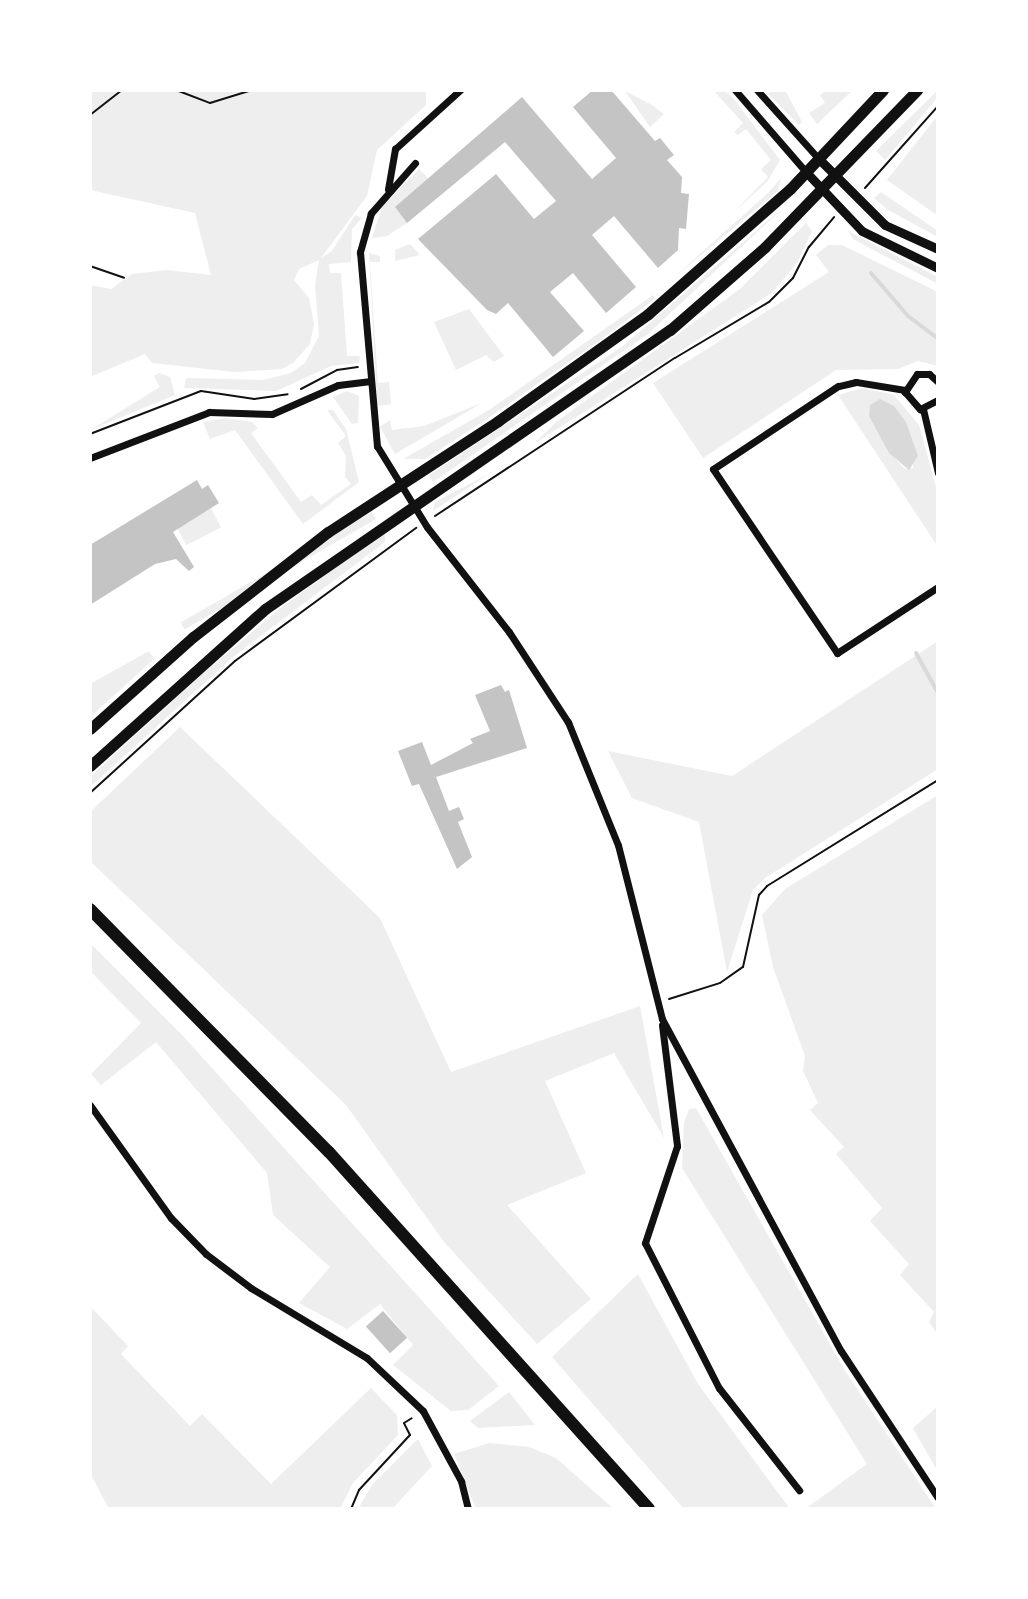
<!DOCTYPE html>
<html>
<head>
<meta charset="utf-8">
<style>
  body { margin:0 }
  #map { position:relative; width:1028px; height:1599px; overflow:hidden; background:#fff; font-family:"PT Sans Narrow",sans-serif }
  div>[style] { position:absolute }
  .green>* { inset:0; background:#eee; transform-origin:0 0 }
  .water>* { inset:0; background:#d9d9d9 }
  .stream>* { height:4px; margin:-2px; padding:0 2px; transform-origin:2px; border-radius:2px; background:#d9d9d9 }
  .building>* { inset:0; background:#c4c4c4; transform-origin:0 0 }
  .path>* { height:2px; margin:-1px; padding:0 1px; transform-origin:1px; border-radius:1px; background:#111 }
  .minor>* { height:7px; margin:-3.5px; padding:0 3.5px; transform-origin:3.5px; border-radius:3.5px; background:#111 }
  .tertiary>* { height:9px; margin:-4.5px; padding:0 4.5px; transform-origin:4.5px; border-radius:4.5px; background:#111 }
  .secondary>* { height:11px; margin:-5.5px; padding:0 5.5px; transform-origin:5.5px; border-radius:5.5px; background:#111 }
  .trunk>* { height:12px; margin:-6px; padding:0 6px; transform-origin:6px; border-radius:6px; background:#111 }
  span { translate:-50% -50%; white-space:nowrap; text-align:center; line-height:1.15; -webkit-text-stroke:6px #fff; paint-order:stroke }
  .frame { position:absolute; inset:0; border:92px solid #fff; pointer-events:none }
</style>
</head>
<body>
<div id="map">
  <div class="green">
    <i style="clip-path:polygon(90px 90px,426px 90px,426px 105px,377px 150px,367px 196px,321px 258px,332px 251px,355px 215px,362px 218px,352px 229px,351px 262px,329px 264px,330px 273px,341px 273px,347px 356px,360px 356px,359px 363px,331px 366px,276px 391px,184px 388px,186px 378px,263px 380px,291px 373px,305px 363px,319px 336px,315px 285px,319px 260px,299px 269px,294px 280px,309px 298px,314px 324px,310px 344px,293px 363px,282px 369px,235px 372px,152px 363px,145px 354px,90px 377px,90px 285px,111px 289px,132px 274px,167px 270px,211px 275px,195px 213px,90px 190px)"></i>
    <i style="clip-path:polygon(713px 90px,724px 90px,733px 98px,780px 160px,767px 182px,735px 211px,768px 177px,761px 169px,771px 160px,746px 129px,738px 135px,734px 132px,743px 123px)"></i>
    <i style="clip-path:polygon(772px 90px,785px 90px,802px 122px,799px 125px,768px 94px)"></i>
    <i style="clip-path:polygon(827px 90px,853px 90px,817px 124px,809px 113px,825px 103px,820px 95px)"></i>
    <i style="clip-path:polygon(938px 90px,938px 97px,885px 160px,876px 151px)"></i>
    <i style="clip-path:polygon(625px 91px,652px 105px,664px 114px,650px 127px)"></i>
    <i style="clip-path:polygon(938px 115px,938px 216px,887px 180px)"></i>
    <i style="clip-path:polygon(419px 169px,429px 179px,395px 207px,407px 223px,387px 236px,372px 238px,382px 207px)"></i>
    <i style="clip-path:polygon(781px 178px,778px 191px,671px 280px,769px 192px)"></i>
    <i style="clip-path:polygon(881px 192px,938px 231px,938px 237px,888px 210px,874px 198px)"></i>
    <i style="clip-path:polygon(786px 205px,648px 334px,433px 482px,429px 475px,623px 346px)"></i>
    <i style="clip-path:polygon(806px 223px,812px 231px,797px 263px,772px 293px,535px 443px,556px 422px,740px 289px)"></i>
    <i style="clip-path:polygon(848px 231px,938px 277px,938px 284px,853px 239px)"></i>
    <i style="clip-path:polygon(410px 244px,420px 255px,395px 261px,395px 250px)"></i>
    <i style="clip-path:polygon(828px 245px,842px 245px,938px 292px,938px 366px,918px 361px,898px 369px,836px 370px,703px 458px,653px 383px,829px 272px,816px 255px)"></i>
    <i style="clip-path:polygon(369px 253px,380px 256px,380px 262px,370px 262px,378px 383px,389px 382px,391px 404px,380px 406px,377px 403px)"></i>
    <i style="clip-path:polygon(653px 295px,655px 299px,598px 342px,484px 421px,425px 459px,403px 459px,489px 410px)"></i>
    <i style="clip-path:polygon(469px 309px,504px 356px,494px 362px,486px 355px,456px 370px,434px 322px)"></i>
    <i style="clip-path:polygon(159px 373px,170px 377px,175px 395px,90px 430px,160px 387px,154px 376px)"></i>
    <i style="clip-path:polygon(evenodd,863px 388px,894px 395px,919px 425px,938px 494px,938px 547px,838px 395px,863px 388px,880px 427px,913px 441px,913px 468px,905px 469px,890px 453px,880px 427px)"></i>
    <i style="clip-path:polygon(347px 391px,359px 396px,358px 423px,352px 424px,333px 397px)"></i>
    <i style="clip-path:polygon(482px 403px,395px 454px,380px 427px,390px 420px,392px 430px,424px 426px)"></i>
    <i style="clip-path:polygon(327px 410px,333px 410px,346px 429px,359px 482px,303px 524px,235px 430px,210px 439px,203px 422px,226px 418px,252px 422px,258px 428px,251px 433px,301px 502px,312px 495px,321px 505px,351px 484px,345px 477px,346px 456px,338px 443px,346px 436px)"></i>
    <i style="clip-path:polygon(490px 473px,474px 484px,433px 511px,435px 502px)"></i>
    <i style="left:211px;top:508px;width:22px;height:39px;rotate:63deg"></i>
    <i style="left:372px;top:512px;width:8px;height:221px;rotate:60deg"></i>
    <i style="clip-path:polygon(385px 532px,385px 542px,233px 657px,90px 787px,90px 777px,198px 678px,279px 609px)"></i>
    <i style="clip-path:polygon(938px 641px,938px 769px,765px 878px,753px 890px,727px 972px,699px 822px,632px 798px,608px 751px,732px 776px)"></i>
    <i style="clip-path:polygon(149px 651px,154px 659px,90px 717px,90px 684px)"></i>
    <i style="clip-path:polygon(180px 727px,380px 918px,451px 1072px,640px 1006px,664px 1138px,614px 1053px,545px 1081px,586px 1173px,507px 1205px,591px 1299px,537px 1344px,444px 1242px,346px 1105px,90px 861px,90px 812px)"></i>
    <i style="clip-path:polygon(938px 795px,938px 1335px,929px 1322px,934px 1312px,900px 1275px,909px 1264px,870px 1221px,882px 1208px,836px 1154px,844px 1147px,810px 1110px,818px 1103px,803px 1071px,805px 1056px,773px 967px,762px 915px,785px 889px)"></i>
    <i style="clip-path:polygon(90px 943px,183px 1036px,499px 1386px,468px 1410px,451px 1411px,393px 1365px,413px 1345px,380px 1304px,347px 1329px,299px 1303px,330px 1267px,273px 1215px,267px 1173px,156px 1042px,101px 1085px,91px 1074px,141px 1023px,90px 971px)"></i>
    <i style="clip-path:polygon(696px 1108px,844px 1369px,936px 1509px,805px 1509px,867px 1464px,682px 1168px,684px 1123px,689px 1109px)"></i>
    <i style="clip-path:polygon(638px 1274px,698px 1384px,790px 1509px,684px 1509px,552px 1357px)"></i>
    <i style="clip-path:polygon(90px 1306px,128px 1346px,121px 1354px,190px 1426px,202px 1414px,271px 1484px,371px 1388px,397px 1415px,398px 1435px,353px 1483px,340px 1509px,109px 1509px,90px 1473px)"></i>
    <i style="clip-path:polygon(509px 1392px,535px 1425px,478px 1428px,470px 1421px)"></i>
    <i style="clip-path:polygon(938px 1406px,938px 1472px,913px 1428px)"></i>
    <i style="clip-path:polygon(418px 1439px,432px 1466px,392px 1509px,358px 1509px,372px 1485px)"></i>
    <i style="clip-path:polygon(489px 1443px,529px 1447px,556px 1458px,614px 1509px,476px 1509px,454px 1454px)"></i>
  </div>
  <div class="water">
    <i style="clip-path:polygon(880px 399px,894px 406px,906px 422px,918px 456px,909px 470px,889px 453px,869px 416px,870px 405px)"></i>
  </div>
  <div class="stream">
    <i style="left:871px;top:273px;width:57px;rotate:49.3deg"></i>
    <i style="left:908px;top:316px;width:38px;rotate:37deg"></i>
    <i style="left:916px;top:653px;width:46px;rotate:61.2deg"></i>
  </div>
  <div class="building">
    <i style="clip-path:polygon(593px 90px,611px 90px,655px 141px,660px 138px,674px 155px,667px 160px,682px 177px,681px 193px,689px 194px,686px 229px,679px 228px,678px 250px,658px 268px,614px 216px,592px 235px,636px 287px,606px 313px,573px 273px,550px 292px,584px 331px,553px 357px,508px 303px,496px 314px,487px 310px,418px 239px,496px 174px,534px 219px,556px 201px,505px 142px,407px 223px,395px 207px,522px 97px,592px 179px,616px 158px,573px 107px)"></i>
    <i style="clip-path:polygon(197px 480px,202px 489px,208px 485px,219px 503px,173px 532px,194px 567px,189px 571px,176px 559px,155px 564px,90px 605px,90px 545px)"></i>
    <i style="clip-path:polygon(501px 685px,505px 692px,509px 690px,527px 748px,436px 777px,449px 811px,459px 807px,464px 819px,458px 822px,472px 857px,457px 869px,419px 784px,412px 786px,398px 751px,422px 742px,431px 765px,473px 743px,470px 739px,490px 731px,475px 695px)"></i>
    <i style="left:383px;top:1311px;width:36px;height:23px;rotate:48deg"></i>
  </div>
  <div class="path">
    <i style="left:176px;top:90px;width:36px;rotate:21deg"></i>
    <i style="left:210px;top:103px;width:44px;rotate:-17.2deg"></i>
    <i style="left:90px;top:115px;width:41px;rotate:-38deg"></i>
    <i style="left:865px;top:188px;width:110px;rotate:-48.3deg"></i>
    <i style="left:90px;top:266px;width:36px;rotate:19deg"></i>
    <i style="left:301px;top:389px;width:41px;rotate:-27.8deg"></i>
    <i style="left:337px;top:370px;width:21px;rotate:-8deg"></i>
    <i style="left:90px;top:434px;width:119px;rotate:-21.2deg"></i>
    <i style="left:201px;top:391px;width:54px;rotate:8.6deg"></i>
    <i style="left:254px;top:399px;width:34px;rotate:-8deg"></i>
    <i style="left:435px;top:516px;width:287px;rotate:-33.4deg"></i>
    <i style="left:675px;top:358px;width:109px;rotate:-30.8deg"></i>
    <i style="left:769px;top:302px;width:34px;rotate:-45deg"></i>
    <i style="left:793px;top:278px;width:35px;rotate:-63deg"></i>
    <i style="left:809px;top:247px;width:39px;rotate:-50deg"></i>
    <i style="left:90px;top:793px;width:196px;rotate:-42.3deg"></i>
    <i style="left:235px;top:661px;width:225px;rotate:-36.3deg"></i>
    <i style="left:669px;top:999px;width:53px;rotate:-17.4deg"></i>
    <i style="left:720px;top:983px;width:28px;rotate:-35deg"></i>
    <i style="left:743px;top:967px;width:74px;rotate:-77.5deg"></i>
    <i style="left:759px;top:895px;width:12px;rotate:-48deg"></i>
    <i style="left:767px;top:886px;width:201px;rotate:-31.8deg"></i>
    <i style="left:351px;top:1509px;width:21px;rotate:-67deg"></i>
    <i style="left:359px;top:1490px;width:75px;rotate:-47.2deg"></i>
    <i style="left:410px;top:1435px;width:13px;rotate:-117deg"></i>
    <i style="left:404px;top:1423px;width:9px;rotate:-32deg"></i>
  </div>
  <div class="minor">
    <i style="left:735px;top:90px;width:108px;rotate:49.1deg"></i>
    <i style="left:757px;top:90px;width:93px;rotate:48.1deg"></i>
    <i style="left:415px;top:163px;width:67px;rotate:131.3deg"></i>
    <i style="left:371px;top:213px;width:41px;rotate:105.8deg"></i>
    <i style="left:360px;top:252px;width:195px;rotate:85deg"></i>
    <i style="left:377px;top:446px;width:95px;rotate:58.3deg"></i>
    <i style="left:427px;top:527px;width:133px;rotate:52deg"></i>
    <i style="left:509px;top:632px;width:108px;rotate:56.8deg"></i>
    <i style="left:568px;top:722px;width:133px;rotate:67.9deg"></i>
    <i style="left:618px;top:845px;width:179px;rotate:75.8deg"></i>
    <i style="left:662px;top:1019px;width:377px;rotate:61.7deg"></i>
    <i style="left:841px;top:1351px;width:176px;rotate:56.6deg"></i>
    <i style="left:388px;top:189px;width:41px;rotate:-80.1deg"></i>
    <i style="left:395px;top:149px;width:88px;rotate:-42.2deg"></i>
    <i style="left:938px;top:382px;width:12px;rotate:-138deg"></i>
    <i style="left:929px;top:374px;width:12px;rotate:180deg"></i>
    <i style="left:917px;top:374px;width:22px;rotate:124deg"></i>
    <i style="left:905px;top:392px;width:23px;rotate:49deg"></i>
    <i style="left:920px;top:409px;width:20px;rotate:-27deg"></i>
    <i style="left:905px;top:390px;width:50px;rotate:-170.7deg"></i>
    <i style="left:856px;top:382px;width:18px;rotate:167deg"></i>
    <i style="left:838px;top:386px;width:150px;rotate:146.4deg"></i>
    <i style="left:713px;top:469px;width:222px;rotate:56deg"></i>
    <i style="left:837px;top:653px;width:121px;rotate:-33.2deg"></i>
    <i style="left:923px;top:409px;width:66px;rotate:76.8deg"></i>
    <i style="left:90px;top:458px;width:128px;rotate:-21.1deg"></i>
    <i style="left:209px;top:412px;width:63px;rotate:1.8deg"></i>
    <i style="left:272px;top:414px;width:72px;rotate:-23.7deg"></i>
    <i style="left:338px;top:385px;width:31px;rotate:-7deg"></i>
    <i style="left:662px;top:1025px;width:122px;rotate:82.9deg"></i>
    <i style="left:677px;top:1146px;width:102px;rotate:108.3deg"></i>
    <i style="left:645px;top:1243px;width:163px;rotate:63deg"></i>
    <i style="left:719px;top:1388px;width:130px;rotate:51.9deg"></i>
    <i style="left:90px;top:1105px;width:139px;rotate:54.4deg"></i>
    <i style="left:171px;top:1218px;width:50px;rotate:45.8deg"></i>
    <i style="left:206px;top:1254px;width:56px;rotate:37.1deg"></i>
    <i style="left:251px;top:1288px;width:135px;rotate:31.1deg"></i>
    <i style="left:367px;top:1358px;width:77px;rotate:43.4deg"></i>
    <i style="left:423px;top:1411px;width:80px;rotate:61.5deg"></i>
    <i style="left:461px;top:1481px;width:29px;rotate:76deg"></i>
  </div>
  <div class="tertiary">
    <i style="left:819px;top:159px;width:93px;rotate:45deg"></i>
    <i style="left:885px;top:225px;width:58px;rotate:24.4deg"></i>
    <i style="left:806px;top:172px;width:81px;rotate:46.5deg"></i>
    <i style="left:862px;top:231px;width:85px;rotate:26deg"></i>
  </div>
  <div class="secondary">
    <i style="left:90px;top:729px;width:138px;rotate:-41.8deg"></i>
    <i style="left:193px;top:637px;width:171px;rotate:-37.9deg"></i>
    <i style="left:328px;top:532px;width:203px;rotate:-33.1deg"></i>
    <i style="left:498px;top:421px;width:184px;rotate:-35.5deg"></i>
    <i style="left:648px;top:314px;width:189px;rotate:-41.4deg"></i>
    <i style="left:790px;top:189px;width:136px;rotate:-46.8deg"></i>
    <i style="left:90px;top:766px;width:235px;rotate:-41.9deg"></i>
    <i style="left:265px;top:609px;width:492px;rotate:-34.6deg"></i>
    <i style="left:670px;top:330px;width:126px;rotate:-41.1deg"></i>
    <i style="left:765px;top:247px;width:219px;rotate:-45.9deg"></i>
  </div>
  <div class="trunk">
    <i style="left:90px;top:909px;width:341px;rotate:45.5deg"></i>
    <i style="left:329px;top:1152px;width:479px;rotate:48.1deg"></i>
  </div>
  <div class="frame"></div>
</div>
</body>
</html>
